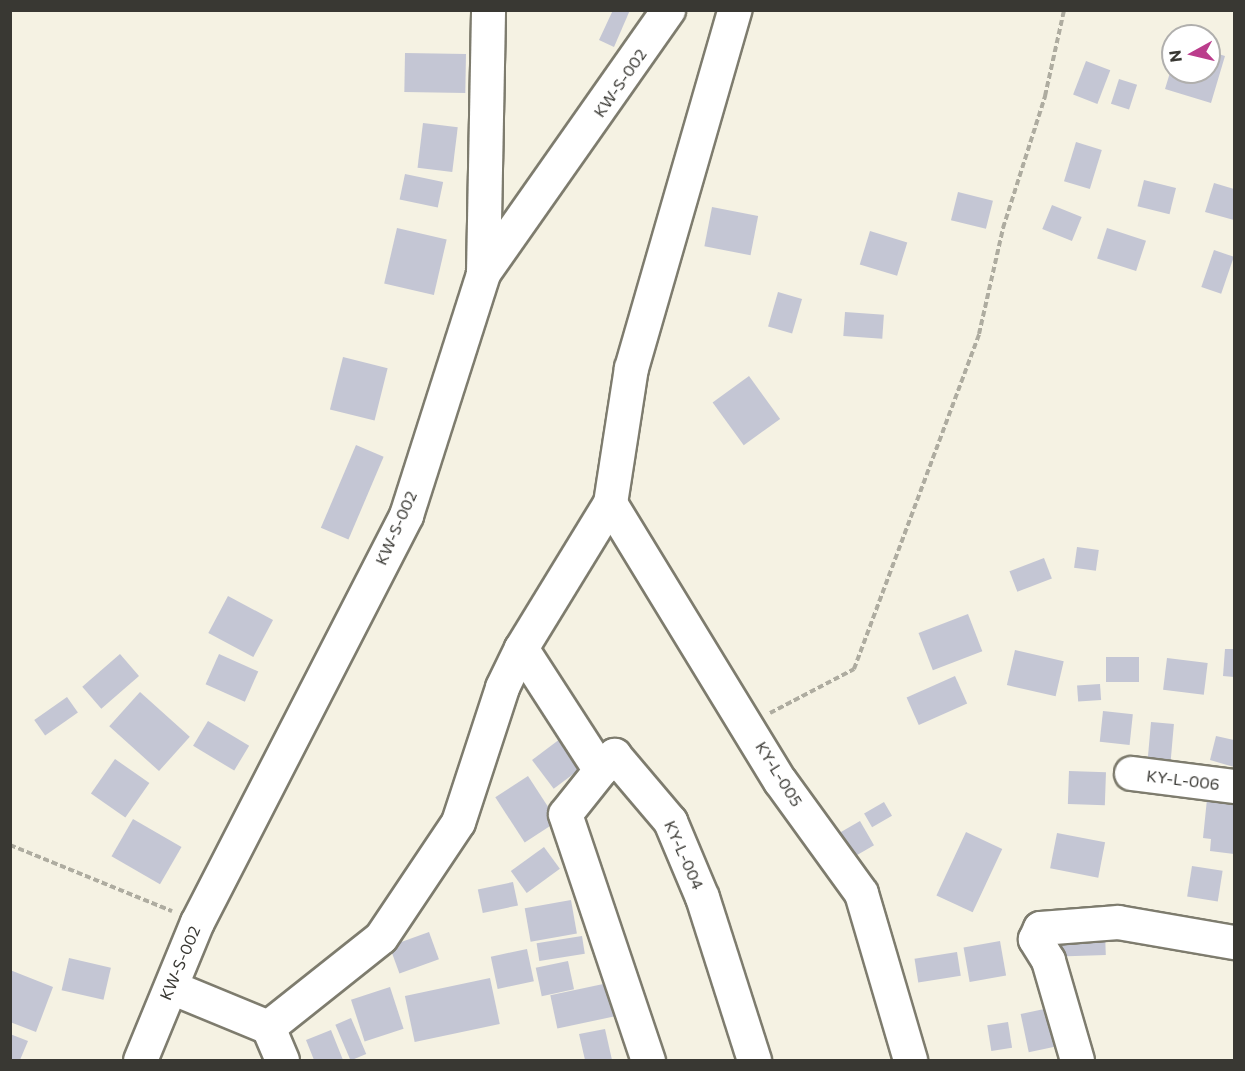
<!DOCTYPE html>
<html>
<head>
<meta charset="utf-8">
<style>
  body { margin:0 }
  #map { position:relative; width:1245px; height:1071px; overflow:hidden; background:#f5f2e3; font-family:Commissioner,sans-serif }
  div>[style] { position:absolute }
  .building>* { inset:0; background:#c4c6d4; transform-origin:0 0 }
  .path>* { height:4px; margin-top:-2px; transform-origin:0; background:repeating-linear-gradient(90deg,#aeaca0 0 6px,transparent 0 9px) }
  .roads { filter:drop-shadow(2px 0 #7e7c6e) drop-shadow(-2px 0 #7e7c6e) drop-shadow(0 2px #7e7c6e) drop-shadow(0 -2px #7e7c6e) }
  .minor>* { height:33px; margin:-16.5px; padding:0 16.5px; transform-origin:16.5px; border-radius:16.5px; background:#fff }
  span { translate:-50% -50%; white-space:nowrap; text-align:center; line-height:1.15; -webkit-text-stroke:4.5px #fff; paint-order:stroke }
  .street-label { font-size:16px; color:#393833 }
  .frame { position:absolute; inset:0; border:12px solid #393833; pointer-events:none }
  .north { position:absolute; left:1161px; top:24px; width:60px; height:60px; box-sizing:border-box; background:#fff; border:2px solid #b0afad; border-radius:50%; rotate:262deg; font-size:16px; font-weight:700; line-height:24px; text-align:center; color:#393833 }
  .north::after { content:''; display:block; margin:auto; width:21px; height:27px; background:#bb3d8c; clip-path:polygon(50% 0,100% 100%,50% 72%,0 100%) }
</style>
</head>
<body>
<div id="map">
  <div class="building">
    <i style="clip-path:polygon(613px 10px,630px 10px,614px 47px,599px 40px)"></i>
    <i style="clip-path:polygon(1209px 51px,1225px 56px,1211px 103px,1165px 89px,1172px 66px,1173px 72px,1209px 72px)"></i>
    <i style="left:405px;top:53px;width:61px;height:39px;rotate:1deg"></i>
    <i style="left:1086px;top:61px;width:26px;height:36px;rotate:21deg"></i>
    <i style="left:1119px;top:79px;width:19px;height:26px;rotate:18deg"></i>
    <i style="left:423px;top:123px;width:35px;height:45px;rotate:7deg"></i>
    <i style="left:1076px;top:142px;width:27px;height:41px;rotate:17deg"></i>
    <i style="left:405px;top:174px;width:39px;height:26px;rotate:12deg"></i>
    <i style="left:1144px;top:180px;width:33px;height:27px;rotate:14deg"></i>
    <i style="clip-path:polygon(1214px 183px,1234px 189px,1234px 220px,1205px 212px)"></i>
    <i style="left:958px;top:192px;width:36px;height:29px;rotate:14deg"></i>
    <i style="left:1052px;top:205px;width:32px;height:26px;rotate:22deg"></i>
    <i style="left:712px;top:207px;width:47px;height:40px;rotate:11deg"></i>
    <i style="left:397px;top:228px;width:51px;height:57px;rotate:13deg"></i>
    <i style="left:1107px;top:228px;width:41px;height:32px;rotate:18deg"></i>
    <i style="left:870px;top:231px;width:39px;height:35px;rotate:17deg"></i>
    <i style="left:1214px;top:250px;width:21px;height:39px;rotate:19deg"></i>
    <i style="left:778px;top:292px;width:25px;height:36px;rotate:16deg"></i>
    <i style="left:845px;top:312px;width:39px;height:24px;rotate:4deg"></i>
    <i style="left:343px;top:357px;width:46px;height:54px;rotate:14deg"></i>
    <i style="left:749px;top:376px;width:53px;height:45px;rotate:54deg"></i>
    <i style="left:356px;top:445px;width:30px;height:90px;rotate:23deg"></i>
    <i style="left:1077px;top:547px;width:22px;height:21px;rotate:8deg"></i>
    <i style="left:1044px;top:558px;width:22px;height:37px;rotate:69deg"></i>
    <i style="left:228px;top:596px;width:51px;height:42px;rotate:28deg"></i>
    <i style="left:968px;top:614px;width:40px;height:53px;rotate:69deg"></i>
    <i style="clip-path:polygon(1225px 649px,1234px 649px,1234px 677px,1223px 676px)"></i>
    <i style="left:1015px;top:650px;width:50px;height:36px;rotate:13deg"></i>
    <i style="left:120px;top:654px;width:29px;height:50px;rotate:49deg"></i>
    <i style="left:219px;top:654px;width:43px;height:33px;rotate:24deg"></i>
    <i style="left:1106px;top:657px;width:33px;height:25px"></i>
    <i style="left:1167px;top:658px;width:41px;height:32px;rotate:7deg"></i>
    <i style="left:955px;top:676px;width:30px;height:53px;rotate:66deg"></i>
    <i style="left:1100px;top:684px;width:16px;height:23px;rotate:86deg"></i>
    <i style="left:140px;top:692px;width:67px;height:46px;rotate:42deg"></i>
    <i style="left:67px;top:697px;width:19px;height:40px;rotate:55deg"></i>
    <i style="left:1103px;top:711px;width:30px;height:31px;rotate:6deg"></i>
    <i style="left:208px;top:721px;width:48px;height:29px;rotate:31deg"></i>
    <i style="left:1151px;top:722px;width:23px;height:39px;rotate:5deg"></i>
    <i style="left:564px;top:736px;width:36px;height:40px;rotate:53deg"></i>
    <i style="clip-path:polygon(1216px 736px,1234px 740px,1234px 767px,1210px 760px)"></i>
    <i style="left:115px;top:759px;width:42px;height:42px;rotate:35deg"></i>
    <i style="left:1069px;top:771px;width:37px;height:33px;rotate:2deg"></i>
    <i style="left:528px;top:776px;width:54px;height:39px;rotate:57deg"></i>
    <i style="clip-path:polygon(1207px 799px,1234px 802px,1234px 854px,1210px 851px,1211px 839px,1203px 838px)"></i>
    <i style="left:884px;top:802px;width:16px;height:23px;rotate:60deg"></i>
    <i style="left:133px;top:819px;width:56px;height:43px;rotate:30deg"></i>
    <i style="left:860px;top:821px;width:28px;height:27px;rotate:60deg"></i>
    <i style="left:966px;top:832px;width:40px;height:70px;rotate:25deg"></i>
    <i style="left:1057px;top:833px;width:49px;height:36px;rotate:11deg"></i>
    <i style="left:544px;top:847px;width:27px;height:41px;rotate:54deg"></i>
    <i style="left:1192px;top:866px;width:31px;height:31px;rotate:9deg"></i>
    <i style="left:513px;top:882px;width:24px;height:36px;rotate:78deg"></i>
    <i style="left:571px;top:900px;width:34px;height:47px;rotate:80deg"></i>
    <i style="left:429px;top:932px;width:29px;height:42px;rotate:70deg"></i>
    <i style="left:1105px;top:932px;width:23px;height:46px;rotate:88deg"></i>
    <i style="left:582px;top:936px;width:18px;height:46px;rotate:81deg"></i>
    <i style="left:1000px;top:941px;width:35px;height:37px;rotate:80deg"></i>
    <i style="left:527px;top:949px;width:33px;height:37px;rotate:78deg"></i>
    <i style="left:957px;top:952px;width:24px;height:43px;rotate:81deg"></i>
    <i style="left:69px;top:958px;width:43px;height:33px;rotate:13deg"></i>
    <i style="left:568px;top:961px;width:29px;height:33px;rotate:78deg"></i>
    <i style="clip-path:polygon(10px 970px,53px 987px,36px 1032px,10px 1022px)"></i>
    <i style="left:490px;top:978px;width:47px;height:87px;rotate:78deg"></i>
    <i style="left:608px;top:983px;width:34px;height:59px;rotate:78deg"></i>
    <i style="left:390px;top:987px;width:44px;height:41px;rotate:72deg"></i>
    <i style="left:1049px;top:1008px;width:39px;height:29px;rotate:78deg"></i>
    <i style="left:351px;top:1018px;width:39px;height:17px;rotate:67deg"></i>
    <i style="left:1008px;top:1022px;width:26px;height:21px;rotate:81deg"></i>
    <i style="clip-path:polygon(605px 1029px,612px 1060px,585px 1060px,579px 1034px)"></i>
    <i style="clip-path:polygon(331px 1030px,343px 1060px,314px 1060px,306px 1040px)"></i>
    <i style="clip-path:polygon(10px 1034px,28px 1041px,20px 1060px,10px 1060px)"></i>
  </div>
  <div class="path">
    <i style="left:770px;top:713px;width:95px;rotate:-27.6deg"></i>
    <i style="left:854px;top:669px;width:358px;rotate:-69.5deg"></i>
    <i style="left:979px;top:334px;width:109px;rotate:-77.2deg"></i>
    <i style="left:1003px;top:228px;width:139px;rotate:-72.3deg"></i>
    <i style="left:1045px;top:96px;width:88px;rotate:-77.5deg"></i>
    <i style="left:10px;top:845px;width:175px;rotate:22.2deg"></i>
  </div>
  <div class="roads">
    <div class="minor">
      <i style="left:483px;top:273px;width:263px;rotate:-88.9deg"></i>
      <i style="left:610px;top:503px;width:326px;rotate:58.6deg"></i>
      <i style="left:780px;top:781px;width:138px;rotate:54.1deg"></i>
      <i style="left:861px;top:893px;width:174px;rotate:73.6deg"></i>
      <i style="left:521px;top:648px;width:145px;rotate:57.1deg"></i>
      <i style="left:600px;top:770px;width:21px;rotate:-47deg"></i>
      <i style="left:614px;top:755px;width:87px;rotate:49.7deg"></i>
      <i style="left:670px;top:821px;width:82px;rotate:67.2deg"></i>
      <i style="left:702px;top:897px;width:171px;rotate:72.3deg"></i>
      <i style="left:600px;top:770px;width:56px;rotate:128.5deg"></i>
      <i style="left:565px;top:814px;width:260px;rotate:71.4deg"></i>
      <i style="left:1131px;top:773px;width:104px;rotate:7.2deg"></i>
      <i style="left:171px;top:987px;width:105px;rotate:22.4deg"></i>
      <i style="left:268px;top:1027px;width:36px;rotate:67deg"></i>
      <i style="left:268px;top:1027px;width:144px;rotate:-38.5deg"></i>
      <i style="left:381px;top:937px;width:138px;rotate:-56.2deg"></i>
      <i style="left:458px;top:822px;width:142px;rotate:-71.9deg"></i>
      <i style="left:502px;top:687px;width:43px;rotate:-64deg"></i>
      <i style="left:521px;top:648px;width:170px;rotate:-58.5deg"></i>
      <i style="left:610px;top:503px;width:137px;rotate:-81.2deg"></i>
      <i style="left:631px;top:368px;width:373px;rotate:-73.9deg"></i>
      <i style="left:140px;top:1060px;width:149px;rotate:-67.6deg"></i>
      <i style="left:197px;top:922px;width:458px;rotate:-62.8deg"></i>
      <i style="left:406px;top:515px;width:254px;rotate:-72.3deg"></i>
      <i style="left:483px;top:273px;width:322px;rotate:-54.9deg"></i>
      <i style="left:1077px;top:1060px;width:104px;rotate:-106.2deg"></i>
      <i style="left:1048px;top:960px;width:25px;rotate:-122deg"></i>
      <i style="left:1035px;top:939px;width:12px;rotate:-66deg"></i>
      <i style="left:1040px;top:928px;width:78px;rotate:-4.4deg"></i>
      <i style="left:1118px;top:922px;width:118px;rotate:9.8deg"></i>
    </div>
  </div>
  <div class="street-label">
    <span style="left:620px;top:83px;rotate:-55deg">KW-S-002</span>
    <span style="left:396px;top:528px;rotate:-66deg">KW-S-002</span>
    <span style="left:779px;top:774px;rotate:58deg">KY-L-005</span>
    <span style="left:1183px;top:780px;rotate:7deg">KY-L-006</span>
    <span style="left:684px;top:855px;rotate:66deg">KY-L-004</span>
    <span style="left:180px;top:963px;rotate:-67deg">KW-S-002</span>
  </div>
  <div class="frame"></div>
  <div class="north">N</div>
</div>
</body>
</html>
